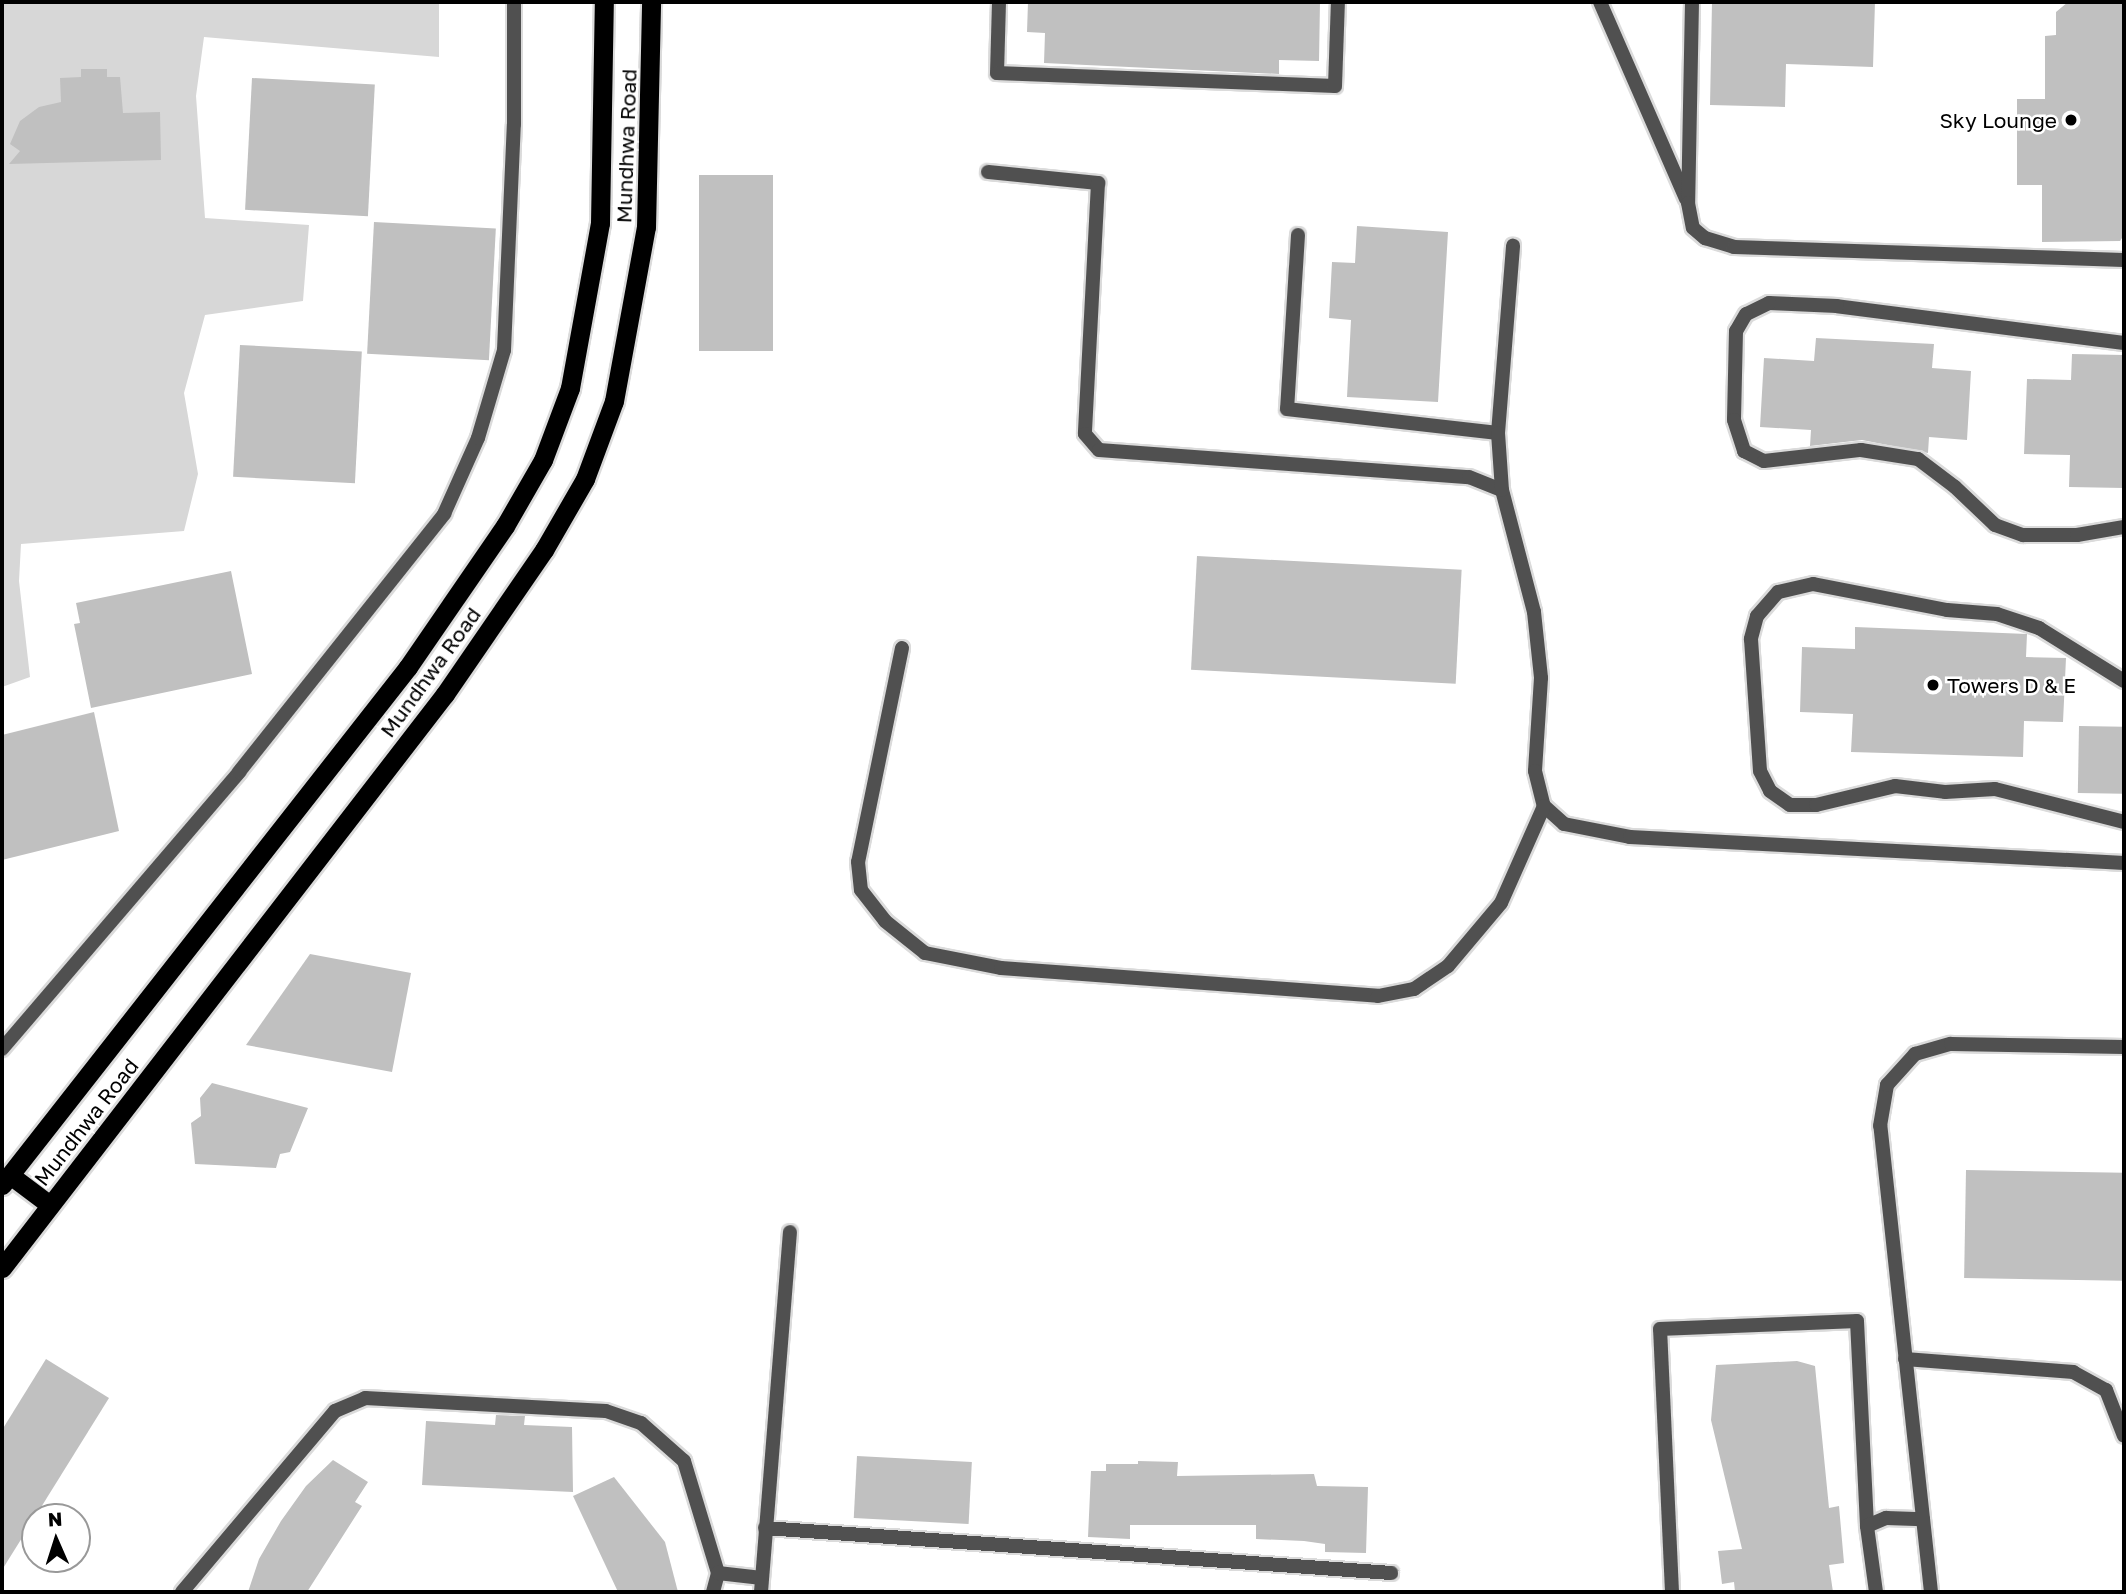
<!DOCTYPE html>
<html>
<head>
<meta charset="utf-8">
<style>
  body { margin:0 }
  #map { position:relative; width:2126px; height:1594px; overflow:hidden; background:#fff; font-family:"Golos Text",sans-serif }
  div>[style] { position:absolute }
  .green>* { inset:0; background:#d7d7d7 }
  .building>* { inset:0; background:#c0c0c0; transform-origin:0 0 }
  .roads { filter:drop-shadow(2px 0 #dbdbdb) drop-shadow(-2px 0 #dbdbdb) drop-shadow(0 2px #dbdbdb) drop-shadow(0 -2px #dbdbdb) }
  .service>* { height:14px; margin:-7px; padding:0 7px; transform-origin:7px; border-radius:7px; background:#505050 }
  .minor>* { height:14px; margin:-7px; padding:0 7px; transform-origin:7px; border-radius:7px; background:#505050 }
  .trunk>* { height:19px; margin:-9.5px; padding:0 9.5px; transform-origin:9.5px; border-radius:9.5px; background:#000 }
  .dots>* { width:19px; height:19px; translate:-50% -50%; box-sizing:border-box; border:4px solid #fff; border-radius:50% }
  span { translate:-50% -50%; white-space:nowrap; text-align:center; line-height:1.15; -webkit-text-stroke:5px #fff; paint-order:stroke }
  .poi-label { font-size:21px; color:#000 }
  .right { translate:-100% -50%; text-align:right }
  .left { translate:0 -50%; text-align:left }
  .street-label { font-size:21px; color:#000 }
  .frame { position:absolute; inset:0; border:4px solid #000; pointer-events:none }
  .north { position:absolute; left:21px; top:1503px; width:70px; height:70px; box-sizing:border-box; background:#fff; border:2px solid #999; border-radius:50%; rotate:357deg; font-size:19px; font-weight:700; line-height:28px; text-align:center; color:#000 }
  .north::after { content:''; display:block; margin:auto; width:24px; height:32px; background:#000; clip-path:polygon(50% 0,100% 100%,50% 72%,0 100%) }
</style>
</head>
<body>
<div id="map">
  <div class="green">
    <i style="clip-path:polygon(2px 2px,439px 2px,439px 57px,204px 37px,196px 96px,205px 218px,309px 225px,303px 301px,205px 315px,184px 393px,198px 474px,184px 531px,21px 544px,19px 581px,30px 677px,2px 687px)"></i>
  </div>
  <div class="building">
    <i style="clip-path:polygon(1028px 2px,1320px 2px,1319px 61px,1279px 60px,1279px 74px,1044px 63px,1045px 33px,1027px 32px)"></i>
    <i style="clip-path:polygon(1712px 2px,1875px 2px,1873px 67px,1786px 64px,1785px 107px,1710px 105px)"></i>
    <i style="clip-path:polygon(2068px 2px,2124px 2px,2124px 235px,2120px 241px,2042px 242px,2042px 185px,2017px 185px,2017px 99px,2045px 99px,2045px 36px,2056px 35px,2056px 12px)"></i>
    <i style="clip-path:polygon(81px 69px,107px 69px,107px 77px,120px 77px,123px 113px,160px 112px,161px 160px,9px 164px,20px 151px,10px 144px,20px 121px,39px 107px,61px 102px,60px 78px,81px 77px)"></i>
    <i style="left:252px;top:78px;width:123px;height:132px;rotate:3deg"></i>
    <i style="left:699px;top:175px;width:74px;height:176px"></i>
    <i style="left:374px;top:222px;width:122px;height:132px;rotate:3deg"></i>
    <i style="clip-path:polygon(1357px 226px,1448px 232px,1438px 402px,1347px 397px,1351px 320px,1329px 318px,1332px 262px,1355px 263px)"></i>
    <i style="clip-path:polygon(1816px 338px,1934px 344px,1932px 368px,1971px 371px,1967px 440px,1929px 437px,1928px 453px,1862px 440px,1810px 446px,1811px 430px,1760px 427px,1764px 358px,1814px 361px)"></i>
    <i style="left:240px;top:345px;width:122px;height:132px;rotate:3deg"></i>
    <i style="clip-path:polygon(2072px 354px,2124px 355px,2124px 488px,2069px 487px,2070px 455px,2024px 454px,2027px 379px,2071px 380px)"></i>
    <i style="left:1197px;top:556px;width:265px;height:114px;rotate:3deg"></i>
    <i style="clip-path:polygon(231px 571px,252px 674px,91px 708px,74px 624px,80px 623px,76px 603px)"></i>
    <i style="clip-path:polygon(1855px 627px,2027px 634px,2026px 657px,2066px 658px,2063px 722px,2024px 721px,2023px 757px,1851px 752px,1853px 714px,1800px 712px,1802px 647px,1855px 649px)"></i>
    <i style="clip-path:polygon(94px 712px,119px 831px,2px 860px,2px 735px)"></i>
    <i style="left:2079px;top:726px;width:45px;height:67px;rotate:1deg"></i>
    <i style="clip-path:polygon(310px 954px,411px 973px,392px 1072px,246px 1045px)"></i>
    <i style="clip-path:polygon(212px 1083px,308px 1108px,290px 1152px,280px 1154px,276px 1168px,195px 1164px,191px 1123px,201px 1116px,200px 1098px)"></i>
    <i style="left:1966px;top:1170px;width:158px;height:108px;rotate:1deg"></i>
    <i style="clip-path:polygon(46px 1359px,109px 1398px,2px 1570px,2px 1430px)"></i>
    <i style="clip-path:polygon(1797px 1361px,1815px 1366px,1829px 1508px,1839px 1506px,1844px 1563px,1829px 1565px,1833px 1592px,1735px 1592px,1734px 1582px,1722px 1584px,1718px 1551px,1742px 1549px,1711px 1420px,1716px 1365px)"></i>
    <i style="clip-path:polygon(496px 1415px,525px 1416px,524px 1425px,572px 1427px,573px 1492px,422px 1485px,426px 1421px,495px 1425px)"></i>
    <i style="left:857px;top:1456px;width:115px;height:62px;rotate:3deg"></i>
    <i style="clip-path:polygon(333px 1460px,368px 1482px,355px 1502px,362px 1506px,307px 1592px,248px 1592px,259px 1559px,281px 1521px,306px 1486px)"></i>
    <i style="clip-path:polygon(1138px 1461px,1178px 1462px,1177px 1476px,1314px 1474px,1317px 1486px,1368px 1487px,1366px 1553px,1325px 1552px,1325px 1544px,1304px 1541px,1256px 1539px,1256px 1525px,1130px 1525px,1130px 1539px,1088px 1537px,1091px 1471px,1106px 1471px,1106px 1464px,1138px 1464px)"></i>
    <i style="clip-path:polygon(614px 1477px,665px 1542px,678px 1592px,618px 1592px,573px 1496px)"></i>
  </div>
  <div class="roads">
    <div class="service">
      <i style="left:999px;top:2px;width:71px;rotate:91.6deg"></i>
      <i style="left:997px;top:73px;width:338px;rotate:2.2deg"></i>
      <i style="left:1335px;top:86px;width:84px;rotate:-88deg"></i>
      <i style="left:1600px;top:2px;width:215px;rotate:66.4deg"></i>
      <i style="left:1692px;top:2px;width:201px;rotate:91.1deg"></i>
      <i style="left:1688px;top:203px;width:25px;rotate:79deg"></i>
      <i style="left:1693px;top:228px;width:16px;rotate:40deg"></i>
      <i style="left:1705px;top:238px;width:30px;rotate:17deg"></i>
      <i style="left:1734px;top:247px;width:390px;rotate:1.9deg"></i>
      <i style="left:988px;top:172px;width:111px;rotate:5.7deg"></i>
      <i style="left:1098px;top:183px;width:251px;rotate:93deg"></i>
      <i style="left:1085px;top:434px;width:21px;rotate:49deg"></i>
      <i style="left:1099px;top:450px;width:371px;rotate:4.2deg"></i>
      <i style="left:1469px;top:477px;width:35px;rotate:22deg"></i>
      <i style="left:1502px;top:490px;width:126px;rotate:75.3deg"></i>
      <i style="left:1534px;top:612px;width:66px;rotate:83.9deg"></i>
      <i style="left:1541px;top:678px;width:93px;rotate:93.7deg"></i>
      <i style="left:1535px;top:771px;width:36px;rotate:76deg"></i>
      <i style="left:1544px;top:806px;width:27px;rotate:42deg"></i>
      <i style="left:1564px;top:824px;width:67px;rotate:11.1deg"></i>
      <i style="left:1630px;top:837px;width:495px;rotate:3deg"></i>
      <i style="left:1298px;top:235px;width:174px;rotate:93.6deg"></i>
      <i style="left:1287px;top:409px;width:212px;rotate:6.5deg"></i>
      <i style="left:1498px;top:433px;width:188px;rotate:-85.4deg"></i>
      <i style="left:2124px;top:343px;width:289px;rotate:-172.7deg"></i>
      <i style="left:1837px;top:306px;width:68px;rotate:-177.5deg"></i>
      <i style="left:1769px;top:303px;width:25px;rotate:154deg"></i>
      <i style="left:1746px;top:314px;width:20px;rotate:120deg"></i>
      <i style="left:1736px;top:331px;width:89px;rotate:91.3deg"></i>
      <i style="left:1734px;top:420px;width:33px;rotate:72deg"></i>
      <i style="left:1744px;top:451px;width:22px;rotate:27deg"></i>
      <i style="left:1764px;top:461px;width:98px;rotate:-6.5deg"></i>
      <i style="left:1861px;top:450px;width:58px;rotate:9deg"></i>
      <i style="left:1918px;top:459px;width:46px;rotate:37.1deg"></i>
      <i style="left:1955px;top:487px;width:55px;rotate:43.5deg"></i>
      <i style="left:1995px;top:525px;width:30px;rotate:20deg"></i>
      <i style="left:2023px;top:535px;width:54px"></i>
      <i style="left:2077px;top:535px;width:48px;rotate:-9.7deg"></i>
      <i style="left:1498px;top:433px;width:57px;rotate:86deg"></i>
      <i style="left:902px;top:648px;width:218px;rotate:101.6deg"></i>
      <i style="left:858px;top:862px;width:28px;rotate:84deg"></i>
      <i style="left:861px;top:890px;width:39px;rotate:52deg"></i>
      <i style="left:885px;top:921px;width:51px;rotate:38.7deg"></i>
      <i style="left:925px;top:953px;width:77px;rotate:11.2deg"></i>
      <i style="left:1001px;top:968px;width:378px;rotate:4.2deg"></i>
      <i style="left:1378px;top:996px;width:37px;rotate:-11deg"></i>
      <i style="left:1414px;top:989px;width:41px;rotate:-34.1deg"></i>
      <i style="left:1448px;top:966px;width:82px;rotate:-49.9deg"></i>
      <i style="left:1501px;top:903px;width:106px;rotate:-66.1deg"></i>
      <i style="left:2124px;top:681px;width:100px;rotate:-148.1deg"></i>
      <i style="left:2039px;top:628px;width:44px;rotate:-161.6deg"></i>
      <i style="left:1997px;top:614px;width:50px;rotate:-175.4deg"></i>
      <i style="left:1947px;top:610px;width:136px;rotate:-169deg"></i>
      <i style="left:1813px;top:584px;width:36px;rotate:167deg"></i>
      <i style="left:1778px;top:592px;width:32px;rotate:131deg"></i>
      <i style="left:1757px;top:616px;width:24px;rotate:105deg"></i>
      <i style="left:1751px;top:639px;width:132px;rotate:86.1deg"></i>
      <i style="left:1760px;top:771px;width:22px;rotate:63deg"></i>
      <i style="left:1770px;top:791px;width:24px;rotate:35deg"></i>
      <i style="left:1790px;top:805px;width:26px"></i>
      <i style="left:1816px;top:805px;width:81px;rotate:-13.5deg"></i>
      <i style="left:1895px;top:786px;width:50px;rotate:6.8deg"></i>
      <i style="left:1945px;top:792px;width:50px;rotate:-3.4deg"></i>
      <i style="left:1995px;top:789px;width:133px;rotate:14.3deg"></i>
      <i style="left:1905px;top:1359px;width:169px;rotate:4.4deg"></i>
      <i style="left:2073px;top:1372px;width:38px;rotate:29deg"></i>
      <i style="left:2106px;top:1390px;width:49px;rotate:68.6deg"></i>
      <i style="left:765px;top:1528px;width:628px;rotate:4.11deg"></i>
    </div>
    <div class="minor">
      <i style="left:2px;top:1049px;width:365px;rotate:-49.4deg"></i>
      <i style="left:239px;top:772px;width:330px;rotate:-51.5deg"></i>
      <i style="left:444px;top:514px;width:83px;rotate:-65.9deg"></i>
      <i style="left:478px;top:438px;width:92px;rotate:-73.5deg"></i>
      <i style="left:504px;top:350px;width:226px;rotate:-87.5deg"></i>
      <i style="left:514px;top:124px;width:122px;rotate:-90deg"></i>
      <i style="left:182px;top:1592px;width:237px;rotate:-49.8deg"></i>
      <i style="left:335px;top:1411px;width:33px;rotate:-23deg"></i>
      <i style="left:365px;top:1398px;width:241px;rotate:3.1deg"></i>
      <i style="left:606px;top:1411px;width:37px;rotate:19deg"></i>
      <i style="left:641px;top:1423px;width:57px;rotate:41.5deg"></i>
      <i style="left:684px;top:1461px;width:117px;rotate:73.1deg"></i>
      <i style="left:713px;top:1592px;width:20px;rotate:-75deg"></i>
      <i style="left:718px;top:1573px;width:44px;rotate:6.5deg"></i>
      <i style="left:761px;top:1592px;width:361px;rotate:-85.4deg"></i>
      <i style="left:1672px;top:1592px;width:263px;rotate:-92.6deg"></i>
      <i style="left:1660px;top:1329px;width:197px;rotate:-2.3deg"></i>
      <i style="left:1857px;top:1321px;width:205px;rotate:87.2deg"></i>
      <i style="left:1876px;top:1592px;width:67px;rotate:-97.8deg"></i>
      <i style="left:1867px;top:1526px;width:21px;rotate:-23deg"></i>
      <i style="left:1886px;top:1518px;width:37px;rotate:2deg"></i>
      <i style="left:1931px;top:1592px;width:469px;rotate:-96.2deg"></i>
      <i style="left:1880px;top:1126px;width:42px;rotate:-80.3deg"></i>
      <i style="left:1887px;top:1085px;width:42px;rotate:-47.9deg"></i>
      <i style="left:1915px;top:1054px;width:37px;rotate:-16deg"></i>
      <i style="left:1951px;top:1044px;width:173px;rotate:1deg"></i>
    </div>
    <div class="trunk">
      <i style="left:10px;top:1175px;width:50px;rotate:36.9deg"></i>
      <i style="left:2px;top:1185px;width:658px;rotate:-51.91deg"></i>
      <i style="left:408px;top:667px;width:171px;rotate:-55.5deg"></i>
      <i style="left:505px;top:526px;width:76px;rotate:-60.1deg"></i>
      <i style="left:543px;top:460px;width:77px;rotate:-69.4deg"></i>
      <i style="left:570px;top:388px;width:168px;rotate:-79.7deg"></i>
      <i style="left:600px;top:223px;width:221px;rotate:-89deg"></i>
      <i style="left:2px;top:1268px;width:725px;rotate:-52.34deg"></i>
      <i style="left:445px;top:694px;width:175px;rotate:-55.5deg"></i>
      <i style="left:544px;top:550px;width:82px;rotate:-60deg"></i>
      <i style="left:585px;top:479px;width:83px;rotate:-69.6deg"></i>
      <i style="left:614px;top:401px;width:177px;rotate:-79.6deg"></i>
      <i style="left:646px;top:227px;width:225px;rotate:-88.7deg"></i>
    </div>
  </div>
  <div class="dots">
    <i style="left:2071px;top:120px;background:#000"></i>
    <i style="left:1933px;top:685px;background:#000"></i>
  </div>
  <div class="poi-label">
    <span class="right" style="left:2057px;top:120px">Sky Lounge</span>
    <span class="left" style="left:1947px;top:685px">Towers D &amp; E</span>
  </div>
  <div class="street-label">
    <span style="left:626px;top:146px;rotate:-88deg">Mundhwa Road</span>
    <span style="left:430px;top:672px;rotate:-54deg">Mundhwa Road</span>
    <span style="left:86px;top:1122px;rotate:-52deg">Mundhwa Road</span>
  </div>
  <div class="frame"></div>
  <div class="north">N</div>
</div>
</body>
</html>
